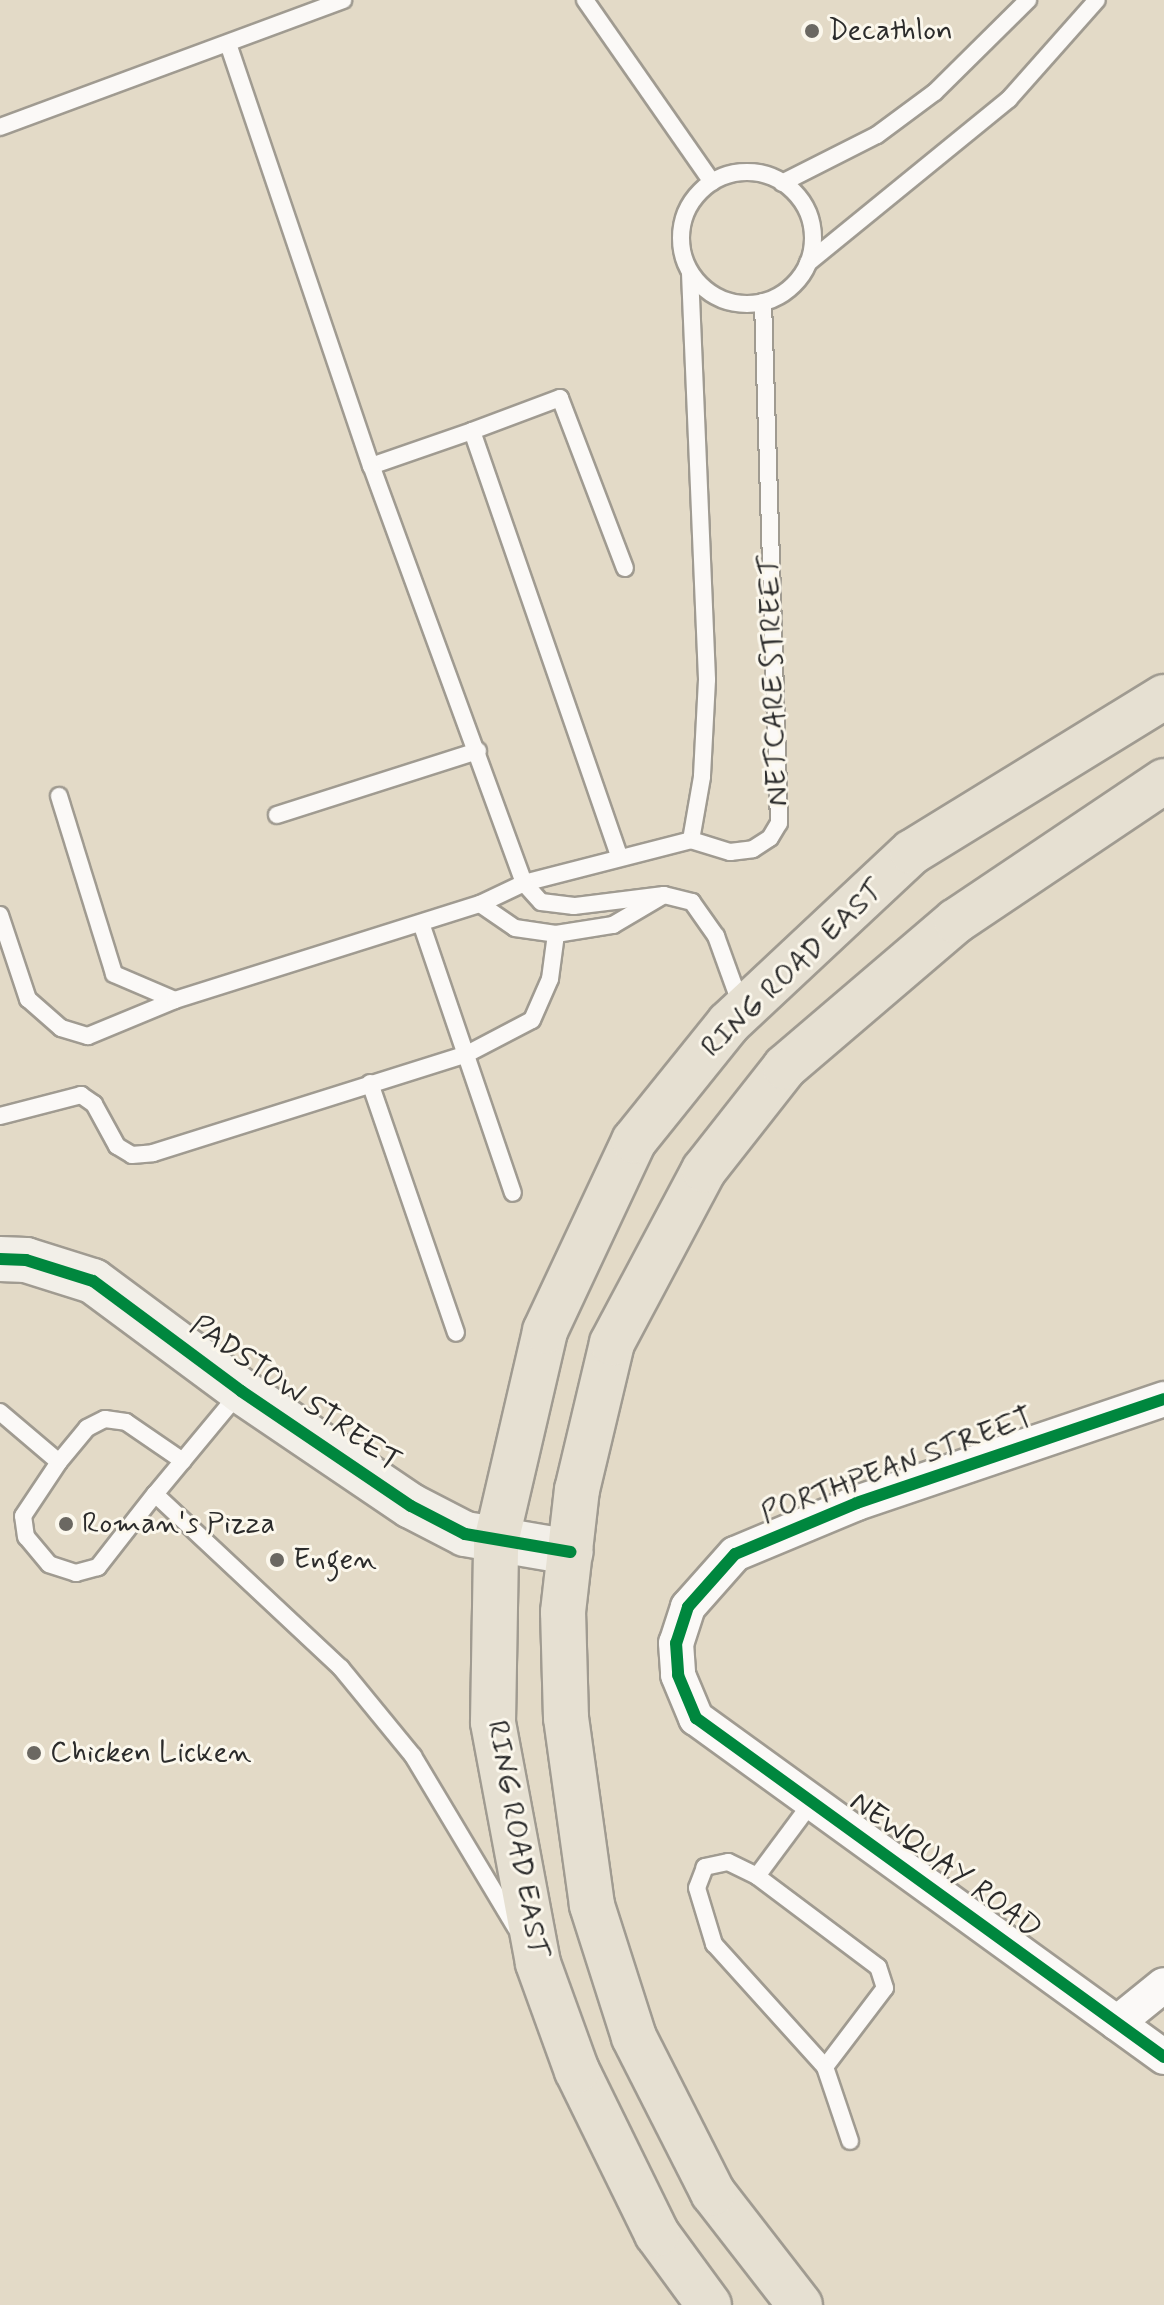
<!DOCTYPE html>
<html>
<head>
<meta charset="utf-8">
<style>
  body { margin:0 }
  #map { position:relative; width:1164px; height:2305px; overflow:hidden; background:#e3dac7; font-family:Mynerve,sans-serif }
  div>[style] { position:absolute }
  .roads { filter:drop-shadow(2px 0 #a09b91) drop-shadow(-2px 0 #a09b91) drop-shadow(0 2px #a09b91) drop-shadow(0 -2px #a09b91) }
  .lane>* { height:16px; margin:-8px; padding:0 8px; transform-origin:8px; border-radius:8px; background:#fbf9f7 }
  .lane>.ring { margin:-8px; padding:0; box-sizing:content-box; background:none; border:16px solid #fbf9f7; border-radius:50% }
  .street>* { height:34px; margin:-17px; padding:0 17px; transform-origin:17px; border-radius:17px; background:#fbf9f7 }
  .secondary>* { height:44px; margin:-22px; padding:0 22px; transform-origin:22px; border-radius:22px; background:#f2efe8 }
  .primary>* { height:44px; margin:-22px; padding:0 22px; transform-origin:22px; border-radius:22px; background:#e6e0d2 }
  .cycleway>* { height:12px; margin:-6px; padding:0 6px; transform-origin:6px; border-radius:6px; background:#00873e }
  .dots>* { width:22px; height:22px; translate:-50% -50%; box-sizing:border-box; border:4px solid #fbf7ec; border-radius:50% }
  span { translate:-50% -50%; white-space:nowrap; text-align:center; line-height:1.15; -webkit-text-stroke:6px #fbf7ec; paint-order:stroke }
  .poi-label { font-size:30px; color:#2b2b2b }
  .left { translate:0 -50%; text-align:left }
  .street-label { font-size:30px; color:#2b2b2b }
</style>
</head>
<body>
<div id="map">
  <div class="roads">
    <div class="lane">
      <i style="left:585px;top:0;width:222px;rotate:55.1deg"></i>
      <i style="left:0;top:127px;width:366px;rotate:-20.3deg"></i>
      <i class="ring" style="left:681px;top:172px;width:116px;height:116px"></i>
      <i style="left:782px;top:183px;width:106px;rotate:-26.8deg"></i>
      <i style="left:877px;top:135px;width:72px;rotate:-36.6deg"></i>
      <i style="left:935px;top:92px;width:131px;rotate:-44.7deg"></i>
      <i style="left:808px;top:263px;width:259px;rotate:-39.2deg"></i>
      <i style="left:1009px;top:99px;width:132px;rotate:-48.4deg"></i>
      <i style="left:690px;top:273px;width:407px;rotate:87.6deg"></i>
      <i style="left:707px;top:680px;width:97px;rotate:93deg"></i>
      <i style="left:702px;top:777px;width:64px;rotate:99.9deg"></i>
      <i style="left:472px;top:431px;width:94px;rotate:-20.6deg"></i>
      <i style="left:560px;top:398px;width:182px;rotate:69.1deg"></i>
      <i style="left:371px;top:466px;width:107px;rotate:-19.1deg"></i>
      <i style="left:472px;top:431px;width:449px;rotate:70.9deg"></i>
      <i style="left:59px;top:796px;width:186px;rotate:72.8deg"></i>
      <i style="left:114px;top:974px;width:66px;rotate:23.1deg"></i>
      <i style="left:277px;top:815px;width:211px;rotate:-17.7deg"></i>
      <i style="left:664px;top:895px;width:91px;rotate:173deg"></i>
      <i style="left:574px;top:906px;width:33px;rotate:-173deg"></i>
      <i style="left:541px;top:902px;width:25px;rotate:-132deg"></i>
      <i style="left:524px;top:883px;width:172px;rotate:-14.4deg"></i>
      <i style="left:691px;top:840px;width:41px;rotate:17.1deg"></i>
      <i style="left:730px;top:852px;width:23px;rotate:-7deg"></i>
      <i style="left:753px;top:849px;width:20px;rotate:-33deg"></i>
      <i style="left:770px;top:838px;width:17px;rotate:-59deg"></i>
      <i style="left:779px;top:823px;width:521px;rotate:-91.76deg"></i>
      <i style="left:480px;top:904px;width:42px;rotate:34.4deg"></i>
      <i style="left:515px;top:928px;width:41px;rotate:8.3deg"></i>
      <i style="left:556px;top:934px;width:58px;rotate:-9deg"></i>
      <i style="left:613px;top:925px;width:59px;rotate:-30.5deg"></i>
      <i style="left:664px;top:895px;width:29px;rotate:14deg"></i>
      <i style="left:692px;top:902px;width:42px;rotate:54.8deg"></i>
      <i style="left:716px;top:936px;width:77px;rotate:70.1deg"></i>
      <i style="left:0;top:915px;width:89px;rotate:71.6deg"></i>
      <i style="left:28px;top:999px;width:44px;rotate:41.3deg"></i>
      <i style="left:61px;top:1028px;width:28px;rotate:17deg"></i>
      <i style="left:88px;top:1036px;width:94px;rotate:-22.5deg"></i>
      <i style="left:175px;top:1000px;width:320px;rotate:-17.5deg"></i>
      <i style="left:480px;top:904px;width:49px;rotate:-25.5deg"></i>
      <i style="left:524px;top:883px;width:444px;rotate:-110.1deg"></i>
      <i style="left:371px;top:466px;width:446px;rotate:-108.7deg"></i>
      <i style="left:421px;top:923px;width:285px;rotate:71.2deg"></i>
      <i style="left:370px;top:1083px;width:264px;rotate:71deg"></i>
      <i style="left:0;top:1116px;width:84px;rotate:-14.5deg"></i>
      <i style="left:81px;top:1095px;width:16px;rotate:35deg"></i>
      <i style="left:94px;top:1104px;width:48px;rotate:61.3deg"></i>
      <i style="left:117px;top:1146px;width:17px;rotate:31deg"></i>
      <i style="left:132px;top:1155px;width:21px;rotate:-5deg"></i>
      <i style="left:153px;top:1153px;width:329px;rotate:-17.5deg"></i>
      <i style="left:467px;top:1054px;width:73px;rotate:-27.6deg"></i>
      <i style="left:532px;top:1020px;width:45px;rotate:-66.3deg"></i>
      <i style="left:550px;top:979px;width:45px;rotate:-82.4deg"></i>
      <i style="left:239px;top:1393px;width:131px;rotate:129.7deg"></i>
      <i style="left:155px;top:1494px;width:255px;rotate:43.1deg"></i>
      <i style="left:341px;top:1668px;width:114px;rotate:50.7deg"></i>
      <i style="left:413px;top:1756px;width:200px;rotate:59.1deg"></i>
      <i style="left:0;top:1412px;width:77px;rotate:40.3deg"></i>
      <i style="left:155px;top:1494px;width:93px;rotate:128deg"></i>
      <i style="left:98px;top:1567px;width:23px;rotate:165deg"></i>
      <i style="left:76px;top:1573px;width:28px;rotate:-162deg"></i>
      <i style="left:49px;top:1564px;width:35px;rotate:-130deg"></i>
      <i style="left:26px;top:1537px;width:21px;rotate:-98deg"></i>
      <i style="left:23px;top:1516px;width:65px;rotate:-56.3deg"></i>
      <i style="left:59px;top:1462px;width:44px;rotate:-50.5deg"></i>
      <i style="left:87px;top:1428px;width:20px;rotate:-27deg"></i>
      <i style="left:105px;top:1419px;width:21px;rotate:8deg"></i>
      <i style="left:126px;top:1422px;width:69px;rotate:34.4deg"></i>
      <i style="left:757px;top:1876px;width:92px;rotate:-53.4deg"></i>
      <i style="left:825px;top:2067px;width:99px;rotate:-52.8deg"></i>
      <i style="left:885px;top:1988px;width:22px;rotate:-108deg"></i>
      <i style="left:878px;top:1967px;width:151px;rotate:-143.1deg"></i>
      <i style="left:757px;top:1876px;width:32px;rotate:-154deg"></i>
      <i style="left:728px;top:1862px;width:24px;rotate:168deg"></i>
      <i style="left:705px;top:1867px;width:22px;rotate:111deg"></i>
      <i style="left:697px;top:1888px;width:59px;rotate:73.1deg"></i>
      <i style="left:714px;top:1944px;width:166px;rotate:47.9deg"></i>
      <i style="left:825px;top:2067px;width:78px;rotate:71.3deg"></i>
    </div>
    <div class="street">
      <i style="left:1164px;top:1399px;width:324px;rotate:161.3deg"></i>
      <i style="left:857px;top:1503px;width:132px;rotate:157.3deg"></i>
      <i style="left:735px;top:1554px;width:71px;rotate:131.6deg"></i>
      <i style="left:688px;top:1607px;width:38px;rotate:108deg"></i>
      <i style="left:676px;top:1643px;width:32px;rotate:86deg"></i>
      <i style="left:678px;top:1675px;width:47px;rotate:67.3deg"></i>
      <i style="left:696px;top:1718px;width:578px;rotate:35.92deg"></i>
      <i style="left:1117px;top:2023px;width:60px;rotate:-39deg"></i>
    </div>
    <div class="secondary">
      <i style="left:0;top:1259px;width:26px;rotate:2deg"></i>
      <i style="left:26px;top:1260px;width:70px;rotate:17.4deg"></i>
      <i style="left:93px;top:1281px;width:184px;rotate:36.6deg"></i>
      <i style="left:241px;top:1391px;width:205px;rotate:34.1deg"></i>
      <i style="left:411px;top:1506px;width:61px;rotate:27.4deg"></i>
      <i style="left:465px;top:1534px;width:107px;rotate:9.7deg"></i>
    </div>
    <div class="primary">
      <i style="left:709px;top:2305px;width:88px;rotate:-126.2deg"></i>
      <i style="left:657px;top:2234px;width:182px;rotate:-116.1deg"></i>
      <i style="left:577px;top:2071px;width:115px;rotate:-109.9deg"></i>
      <i style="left:538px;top:1963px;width:245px;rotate:-100.6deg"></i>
      <i style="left:493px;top:1722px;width:180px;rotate:-89deg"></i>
      <i style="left:496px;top:1542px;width:217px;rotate:-76.9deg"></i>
      <i style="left:545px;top:1331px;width:210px;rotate:-64.9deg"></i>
      <i style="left:634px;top:1141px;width:151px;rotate:-51.2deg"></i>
      <i style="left:729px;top:1023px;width:250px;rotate:-43.1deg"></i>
      <i style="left:912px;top:852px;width:296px;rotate:-31.6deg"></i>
      <i style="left:800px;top:2305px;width:142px;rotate:-127.8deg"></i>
      <i style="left:713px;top:2193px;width:175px;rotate:-116.9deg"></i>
      <i style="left:634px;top:2037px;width:139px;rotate:-107.7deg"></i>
      <i style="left:592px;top:1905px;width:189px;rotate:-97.9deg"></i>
      <i style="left:566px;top:1718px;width:106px;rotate:-91.6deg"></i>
      <i style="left:563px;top:1612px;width:123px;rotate:-83.5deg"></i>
      <i style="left:577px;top:1490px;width:151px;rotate:-76.6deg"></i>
      <i style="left:612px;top:1343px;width:196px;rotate:-62deg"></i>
      <i style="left:704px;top:1170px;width:131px;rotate:-51.8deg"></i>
      <i style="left:785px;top:1067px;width:225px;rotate:-40.5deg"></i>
      <i style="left:956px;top:921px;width:251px;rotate:-33.9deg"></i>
    </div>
  </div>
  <div class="cycleway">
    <i style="left:0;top:1259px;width:26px;rotate:2deg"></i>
    <i style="left:26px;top:1260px;width:70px;rotate:17.4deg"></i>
    <i style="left:93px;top:1281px;width:184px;rotate:36.6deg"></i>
    <i style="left:241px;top:1391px;width:205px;rotate:34.1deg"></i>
    <i style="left:411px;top:1506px;width:61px;rotate:27.4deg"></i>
    <i style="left:465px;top:1534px;width:107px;rotate:9.7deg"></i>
    <i style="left:1164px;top:1399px;width:324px;rotate:161.3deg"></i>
    <i style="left:857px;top:1503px;width:132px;rotate:157.3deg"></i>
    <i style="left:735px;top:1554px;width:71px;rotate:131.6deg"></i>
    <i style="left:688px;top:1607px;width:38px;rotate:108deg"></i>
    <i style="left:676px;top:1643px;width:32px;rotate:86deg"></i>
    <i style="left:678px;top:1675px;width:47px;rotate:67.3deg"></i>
    <i style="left:696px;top:1718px;width:578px;rotate:35.92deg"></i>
  </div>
  <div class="dots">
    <i style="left:812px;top:31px;background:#6b6862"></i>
    <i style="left:66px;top:1524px;background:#6b6862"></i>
    <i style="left:277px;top:1560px;background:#6b6862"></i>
    <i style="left:34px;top:1753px;background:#6b6862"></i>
  </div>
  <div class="poi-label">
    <span class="left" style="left:828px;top:31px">Decathlon</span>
    <span class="left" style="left:82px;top:1524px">Roman's Pizza</span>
    <span class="left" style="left:293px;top:1560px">Engen</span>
    <span class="left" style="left:50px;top:1753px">Chicken Licken</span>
  </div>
  <div class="street-label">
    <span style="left:774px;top:681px;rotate:-92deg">NETCARE STREET</span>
    <span style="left:793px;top:969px;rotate:-44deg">RING ROAD EAST</span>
    <span style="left:295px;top:1394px;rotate:35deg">PADSTOW STREET</span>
    <span style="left:897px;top:1466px;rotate:-20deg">PORTHPEAN STREET</span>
    <span style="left:517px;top:1839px;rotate:80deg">RING ROAD EAST</span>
    <span style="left:945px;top:1866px;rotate:36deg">NEWQUAY ROAD</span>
  </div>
</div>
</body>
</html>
